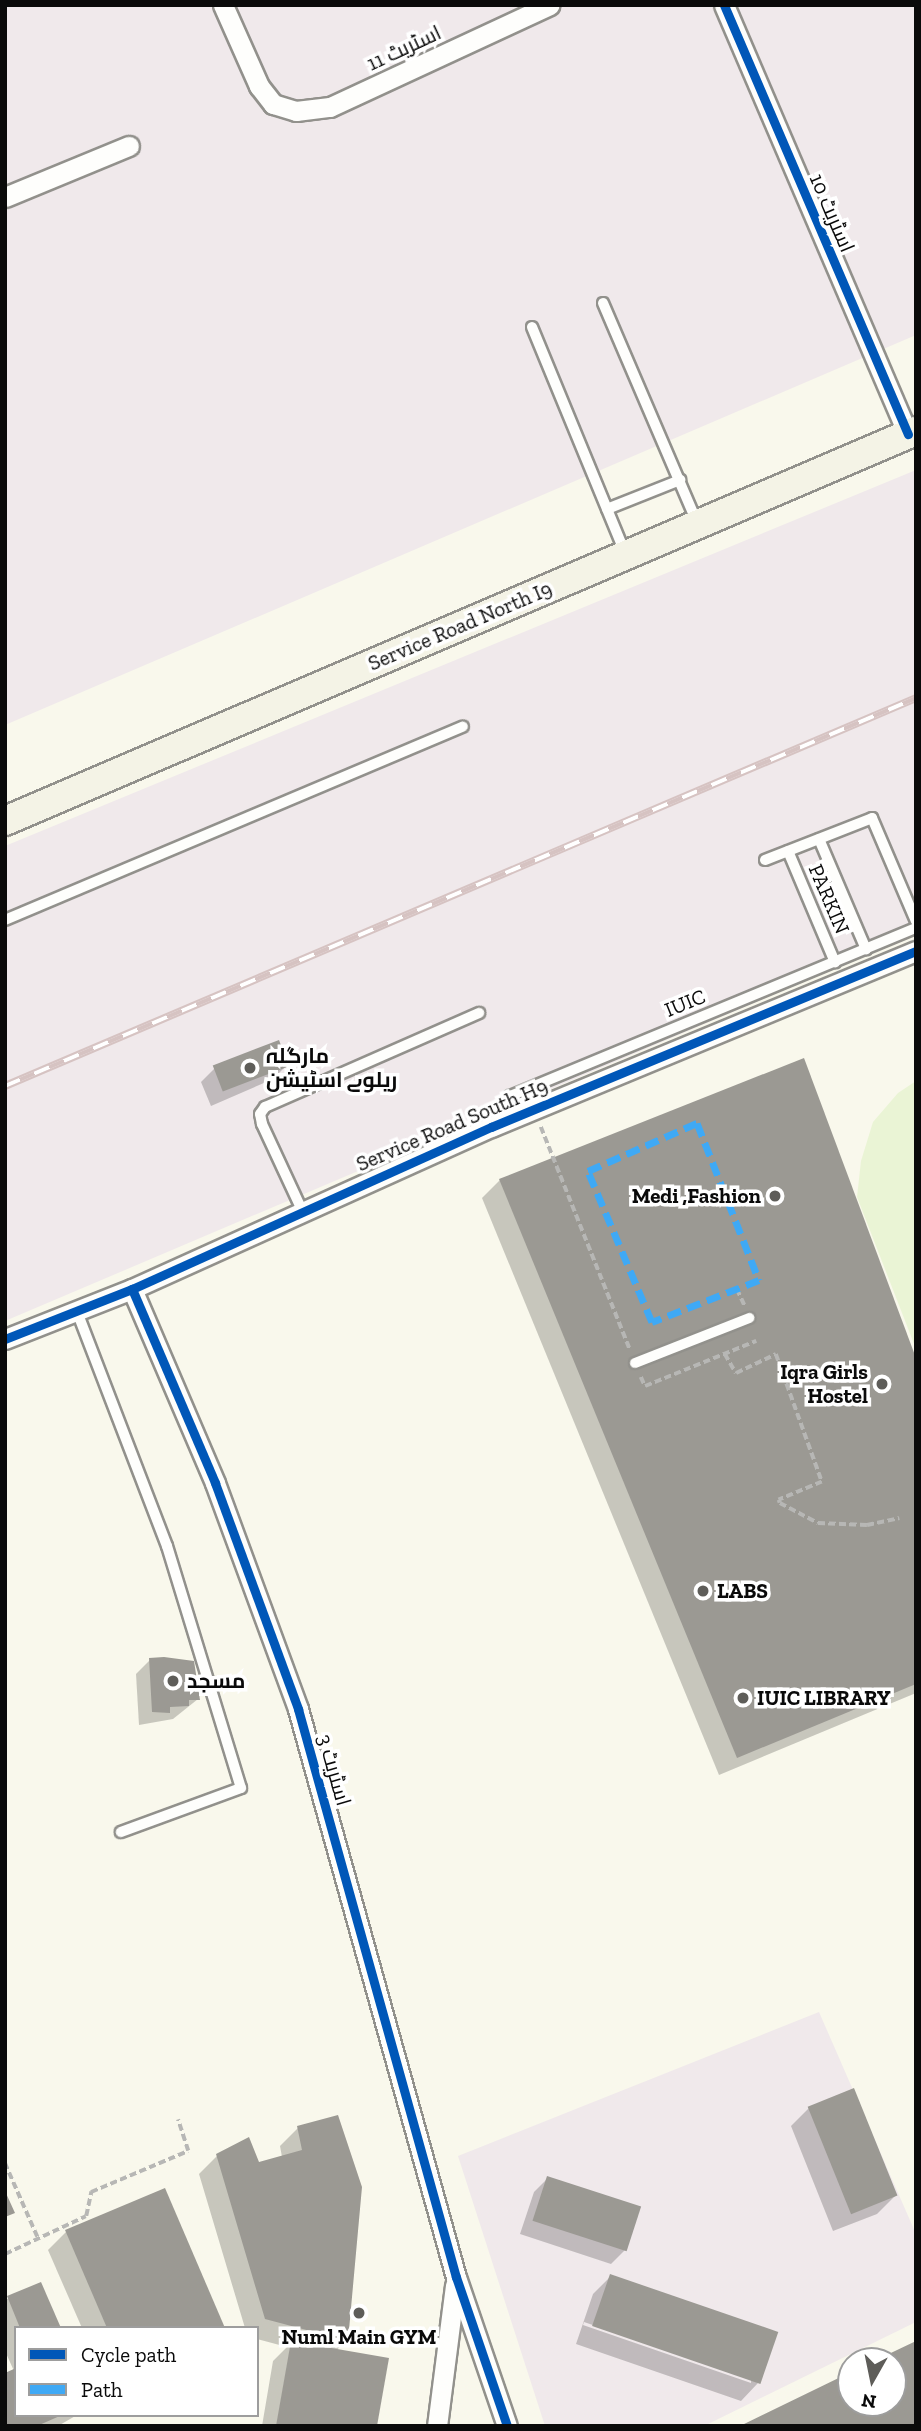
<!DOCTYPE html>
<html>
<head>
<meta charset="utf-8">
<style>
  body { margin:0 }
  #map { position:relative; width:921px; height:2431px; overflow:hidden; background:#f9f8ec; font-family:"Zilla Slab",Cairo,serif }
  div>[style] { position:absolute }
  .industrial>* { inset:0; background:#f0e9eb }
  .pitch>* { inset:0; background:#eaf4d5 }
  .shadow>* { inset:0; background:#0003 }
  .building>* { inset:0; background:#9b9993; transform-origin:0 0 }
  .path>* { height:3.5px; margin-top:-1.75px; transform-origin:0; background:repeating-linear-gradient(90deg,#b7b7b5 0 7px,transparent 0 10.5px) }
  .roads { filter:drop-shadow(2px 0 #92918c) drop-shadow(-2px 0 #92918c) drop-shadow(0 2px #92918c) drop-shadow(0 -2px #92918c) }
  .service>* { height:10px; margin:-5px; padding:0 5px; transform-origin:5px; border-radius:5px; background:#fefefc }
  .minor>* { height:19px; margin:-9.5px; padding:0 9.5px; transform-origin:9.5px; border-radius:9.5px; background:#fefefc }
  .secondary>* { height:28px; margin:-14px; padding:0 14px; transform-origin:14px; border-radius:14px; background:#f4f3e6 }
  .rail>* { height:8px; margin-top:-4px; transform-origin:0; background:repeating-linear-gradient(90deg,#fff 0 16px,#d6c3c2 0 32px); box-sizing:border-box; border-block:2px solid #d6c3c2 }
  .quiet>* { height:7px; margin-top:-3.5px; transform-origin:0; background:repeating-linear-gradient(90deg,#3fa9f5 0 14px,transparent 0 21px) }
  .cycleway>* { height:9px; margin:-4.5px; padding:0 4.5px; transform-origin:4.5px; border-radius:4.5px; background:#0057b8 }
  .dots>* { width:19px; height:19px; translate:-50% -50%; box-sizing:border-box; border:4px solid #fff; border-radius:50% }
  span { translate:-50% -50%; white-space:nowrap; text-align:center; line-height:1.15; -webkit-text-stroke:7px #fff; paint-order:stroke }
  .street-label { font-size:21px; color:#0a0a0a }
  .poi-label { font-size:21px; color:#0a0a0a; font-weight:700 }
  .left { translate:0 -50%; text-align:left }
  .right { translate:-100% -50%; text-align:right }
  .frame { position:absolute; inset:0; border:7px solid #0a0a0a; pointer-events:none }
  .legend { position:absolute; left:14px; top:2326px; width:245px; height:91px; box-sizing:border-box; background:#fff; border:2px solid #9d9d9d; margin:0; padding:9px 12px; list-style:none; font-size:21px; color:#0a0a0a }
  .legend li { display:flex; align-items:center; gap:14px; height:35px }
  .legend b { width:35px; border:2px solid #9d9d9d }
  .north { position:absolute; left:837px; top:2347px; width:70px; height:70px; box-sizing:border-box; background:#fff; border:2px solid #9d9d9d; border-radius:50%; rotate:189deg; font-size:19px; font-weight:700; line-height:28px; text-align:center; color:#0a0a0a }
  .north::after { content:''; display:block; margin:auto; width:24px; height:32px; background:#5e5d59; clip-path:polygon(50% 0,100% 100%,50% 72%,0 100%) }
</style>
</head>
<body>
<div id="map">
  <div class="industrial">
    <i style="clip-path:polygon(5px 5px,916px 5px,916px 335px,5px 725px)"></i>
    <i style="clip-path:polygon(916px 470px,916px 934px,5px 1321px,5px 846px)"></i>
    <i style="clip-path:polygon(819px 2012px,916px 2234px,916px 2322px,704px 2426px,545px 2426px,458px 2156px)"></i>
  </div>
  <div class="pitch">
    <i style="clip-path:polygon(916px 1081px,916px 1349px,857px 1197px,861px 1161px,873px 1122px,898px 1093px)"></i>
  </div>
  <div class="shadow">
    <i style="clip-path:polygon(287px 1065px,273px 1079px,211px 1106px,201px 1082px,214px 1069px)"></i>
    <i style="clip-path:polygon(500px 1180px,916px 1363px,916px 1693px,719px 1775px,482px 1198px)"></i>
    <i style="clip-path:polygon(150px 1660px,198px 1699px,173px 1719px,139px 1725px,136px 1674px)"></i>
    <i style="clip-path:polygon(809px 2108px,895px 2196px,877px 2214px,833px 2231px,791px 2126px)"></i>
    <i style="clip-path:polygon(298px 2128px,346px 2340px,336px 2351px,375px 2426px,262px 2426px,273px 2361px,287px 2347px,257px 2339px,257px 2328px,245px 2328px,199px 2174px,217px 2156px,258px 2164px,282px 2157px,280px 2146px)"></i>
    <i style="clip-path:polygon(548px 2178px,625px 2250px,611px 2264px,520px 2234px,534px 2192px)"></i>
    <i style="clip-path:polygon(66px 2232px,223px 2328px,82px 2328px,48px 2250px)"></i>
    <i style="clip-path:polygon(evenodd,611px 2276px,758px 2383px,741px 2401px,576px 2344px,593px 2294px,611px 2276px,584px 2322px,751px 2379px,751px 2383px,583px 2325px,584px 2322px)"></i>
    <i style="clip-path:polygon(40px 2284px,59px 2328px,16px 2328px,16px 2415px,77px 2415px,58px 2426px,5px 2426px,14px 2371px,5px 2351px,5px 2300px)"></i>
  </div>
  <div class="building">
    <i style="left:279px;top:1040px;width:28px;height:71px;rotate:69deg"></i>
    <i style="clip-path:polygon(804px 1058px,916px 1358px,916px 1684px,737px 1758px,499px 1179px)"></i>
    <i style="clip-path:polygon(164px 1657px,194px 1661px,200px 1700px,189px 1700px,189px 1706px,170px 1707px,170px 1713px,152px 1712px,149px 1658px)"></i>
    <i style="left:854px;top:2088px;width:116px;height:50px;rotate:68deg"></i>
    <i style="clip-path:polygon(338px 2115px,362px 2187px,348px 2341px,265px 2319px,216px 2154px,249px 2137px,259px 2162px,302px 2150px,297px 2126px)"></i>
    <i style="left:547px;top:2176px;width:99px;height:47px;rotate:18deg"></i>
    <i style="clip-path:polygon(165px 2188px,225px 2328px,107px 2328px,65px 2230px)"></i>
    <i style="clip-path:polygon(5px 2191px,15px 2213px,5px 2217px)"></i>
    <i style="left:610px;top:2274px;width:178px;height:55px;rotate:19deg"></i>
    <i style="clip-path:polygon(41px 2282px,61px 2328px,20px 2328px,7px 2296px)"></i>
    <i style="clip-path:polygon(291px 2341px,389px 2358px,377px 2426px,276px 2426px)"></i>
    <i style="clip-path:polygon(916px 2341px,916px 2426px,740px 2426px,851px 2372px,851px 2403px,893px 2403px,893px 2361px,874px 2361px)"></i>
    <i style="clip-path:polygon(16px 2368px,16px 2415px,62px 2415px,37px 2426px,5px 2426px,5px 2373px)"></i>
  </div>
  <div class="path">
    <i style="left:541px;top:1127px;width:240px;rotate:68.2deg"></i>
    <i style="left:737px;top:1289px;width:19px;rotate:65deg"></i>
    <i style="left:725px;top:1354px;width:22px;rotate:60deg"></i>
    <i style="left:736px;top:1373px;width:44px;rotate:-25.4deg"></i>
    <i style="left:776px;top:1354px;width:136px;rotate:70.2deg"></i>
    <i style="left:822px;top:1482px;width:47px;rotate:157.3deg"></i>
    <i style="left:779px;top:1500px;width:3px;rotate:72deg"></i>
    <i style="left:780px;top:1503px;width:43px;rotate:27.8deg"></i>
    <i style="left:818px;top:1523px;width:49px;rotate:2.3deg"></i>
    <i style="left:867px;top:1525px;width:33px;rotate:-12deg"></i>
    <i style="left:641px;top:1377px;width:10px;rotate:66deg"></i>
    <i style="left:645px;top:1386px;width:120px;rotate:-22.1deg"></i>
    <i style="left:5px;top:2163px;width:84px;rotate:66.2deg"></i>
    <i style="left:5px;top:2254px;width:89px;rotate:-25.1deg"></i>
    <i style="left:86px;top:2216px;width:25px;rotate:-78deg"></i>
    <i style="left:91px;top:2192px;width:105px;rotate:-22.9deg"></i>
    <i style="left:188px;top:2151px;width:33px;rotate:-108deg"></i>
  </div>
  <div class="roads">
    <div class="service">
      <i style="left:603px;top:303px;width:238px;rotate:66.8deg"></i>
      <i style="left:532px;top:327px;width:244px;rotate:67.6deg"></i>
      <i style="left:607px;top:509px;width:79px;rotate:-21.7deg"></i>
      <i style="left:819px;top:839px;width:120px;rotate:66.9deg"></i>
      <i style="left:788px;top:851px;width:121px;rotate:67.1deg"></i>
      <i style="left:765px;top:860px;width:115px;rotate:-21.4deg"></i>
      <i style="left:872px;top:818px;width:112px;rotate:66.9deg"></i>
      <i style="left:5px;top:920px;width:497px;rotate:-22.9deg"></i>
      <i style="left:520px;top:1114px;width:21px;rotate:-119deg"></i>
      <i style="left:510px;top:1096px;width:439px;rotate:-22.5deg"></i>
      <i style="left:301px;top:1208px;width:93px;rotate:-114.9deg"></i>
      <i style="left:262px;top:1124px;width:10px;rotate:-101deg"></i>
      <i style="left:260px;top:1114px;width:9px;rotate:-54deg"></i>
      <i style="left:265px;top:1107px;width:234px;rotate:-23.7deg"></i>
      <i style="left:76px;top:1309px;width:254px;rotate:69deg"></i>
      <i style="left:167px;top:1546px;width:253px;rotate:73deg"></i>
      <i style="left:241px;top:1788px;width:128px;rotate:159.9deg"></i>
      <i style="left:635px;top:1363px;width:123px;rotate:-21.5deg"></i>
    </div>
    <div class="minor">
      <i style="left:223px;top:5px;width:89px;rotate:66deg"></i>
      <i style="left:259px;top:86px;width:23px;rotate:52deg"></i>
      <i style="left:273px;top:104px;width:24px;rotate:17deg"></i>
      <i style="left:296px;top:111px;width:34px;rotate:-7deg"></i>
      <i style="left:330px;top:107px;width:242px;rotate:-24.9deg"></i>
      <i style="left:724px;top:5px;width:467px;rotate:66.8deg"></i>
      <i style="left:5px;top:197px;width:134px;rotate:-22.4deg"></i>
      <i style="left:132px;top:1289px;width:211px;rotate:66.8deg"></i>
      <i style="left:215px;top:1483px;width:241px;rotate:69.8deg"></i>
      <i style="left:298px;top:1709px;width:590px;rotate:74.46deg"></i>
      <i style="left:456px;top:2277px;width:157px;rotate:71.1deg"></i>
      <i style="left:5px;top:1339px;width:136px;rotate:-21.5deg"></i>
      <i style="left:132px;top:1289px;width:394px;rotate:-24.3deg"></i>
      <i style="left:491px;top:1127px;width:460px;rotate:-22.5deg"></i>
      <i style="left:437px;top:2426px;width:142px;rotate:-82.7deg"></i>
    </div>
    <div class="secondary">
      <i style="left:5px;top:821px;width:991px;rotate:-23.18deg"></i>
    </div>
  </div>
  <div class="rail">
    <i style="left:5px;top:1086px;width:990px;rotate:-23.07deg"></i>
  </div>
  <div class="quiet">
    <i style="left:697px;top:1123px;width:169px;rotate:68.5deg"></i>
    <i style="left:759px;top:1280px;width:115px;rotate:158.6deg"></i>
    <i style="left:652px;top:1322px;width:164px;rotate:-113deg"></i>
    <i style="left:588px;top:1171px;width:119px;rotate:-23.8deg"></i>
  </div>
  <div class="cycleway">
    <i style="left:724px;top:5px;width:467px;rotate:66.8deg"></i>
    <i style="left:132px;top:1289px;width:211px;rotate:66.8deg"></i>
    <i style="left:215px;top:1483px;width:241px;rotate:69.8deg"></i>
    <i style="left:298px;top:1709px;width:590px;rotate:74.46deg"></i>
    <i style="left:456px;top:2277px;width:157px;rotate:71.1deg"></i>
    <i style="left:5px;top:1339px;width:136px;rotate:-21.5deg"></i>
    <i style="left:132px;top:1289px;width:394px;rotate:-24.3deg"></i>
    <i style="left:491px;top:1127px;width:460px;rotate:-22.5deg"></i>
  </div>
  <div class="dots">
    <i style="left:250px;top:1068px;background:#5e5d59"></i>
    <i style="left:775px;top:1196px;background:#5e5d59"></i>
    <i style="left:882px;top:1384px;background:#5e5d59"></i>
    <i style="left:703px;top:1591px;background:#5e5d59"></i>
    <i style="left:173px;top:1681px;background:#5e5d59"></i>
    <i style="left:743px;top:1698px;background:#5e5d59"></i>
    <i style="left:359px;top:2313px;background:#5e5d59"></i>
  </div>
  <div class="street-label">
    <span style="left:404px;top:48px;rotate:-25deg">اسٹریٹ 11</span>
    <span style="left:832px;top:213px;rotate:67deg">اسٹریٹ 10</span>
    <span style="left:460px;top:626px;rotate:-23deg">Service Road North I9</span>
    <span style="left:829px;top:899px;rotate:67deg">PARKIN</span>
    <span style="left:685px;top:1003px;rotate:-22deg">IUIC</span>
    <span style="left:452px;top:1125px;rotate:-23deg">Service Road South H9</span>
    <span style="left:334px;top:1770px;rotate:74deg">اسٹریٹ 3</span>
  </div>
  <div class="poi-label">
    <span class="left" style="left:266px;top:1068px">مارگلہ<br>ریلوے اسٹیشن</span>
    <span class="right" style="left:761px;top:1196px">Medi ,Fashion</span>
    <span class="right" style="left:868px;top:1384px">Iqra Girls<br>Hostel</span>
    <span class="left" style="left:717px;top:1591px">LABS</span>
    <span class="left" style="left:187px;top:1681px">مسجد</span>
    <span class="left" style="left:757px;top:1698px">IUIC LIBRARY</span>
    <span style="left:359px;top:2337px">Numl Main GYM</span>
  </div>
  <div class="frame"></div>
  <ul class="legend">
  <li><b style="height:9px;background:#0057b8"></b>Cycle path</li>
  <li><b style="height:9px;background:#3fa9f5"></b>Path</li>
  </ul>
  <div class="north">N</div>
</div>
</body>
</html>
